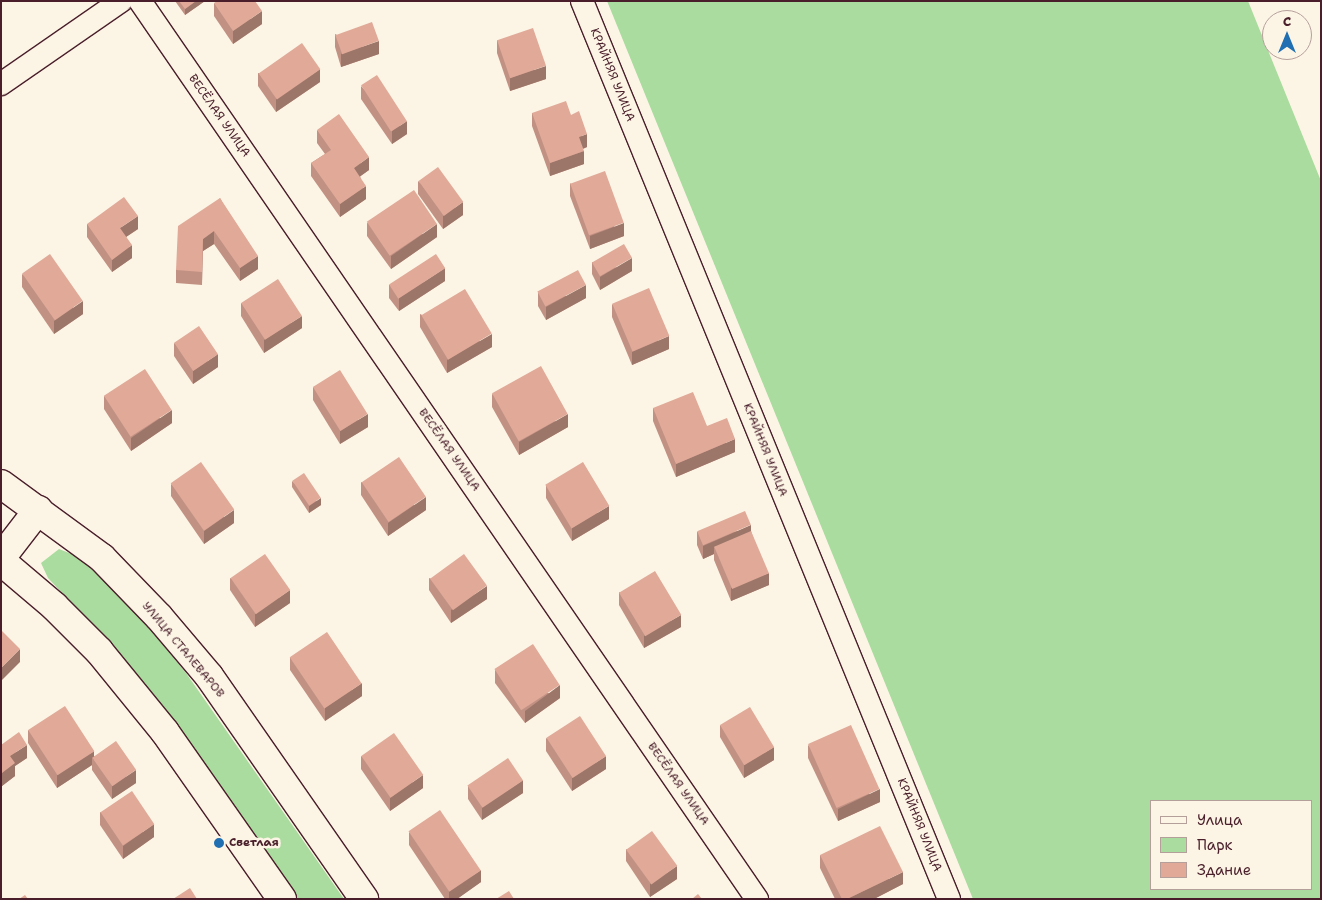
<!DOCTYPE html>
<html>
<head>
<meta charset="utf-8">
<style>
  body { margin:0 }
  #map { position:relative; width:1322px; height:900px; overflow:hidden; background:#fcf5e5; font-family:"Shantell Sans",sans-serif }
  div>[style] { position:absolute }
  .green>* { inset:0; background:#a9dc9e }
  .roads { filter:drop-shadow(1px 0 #4a1f2b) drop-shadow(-1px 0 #4a1f2b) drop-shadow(0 1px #4a1f2b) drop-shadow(0 -1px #4a1f2b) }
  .street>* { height:22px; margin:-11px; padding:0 11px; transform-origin:11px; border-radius:11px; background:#fcf5e5 }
  .secondary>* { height:28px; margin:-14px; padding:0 14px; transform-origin:14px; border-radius:14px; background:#fcf5e5 }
  .wall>* { inset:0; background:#c19183 }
  .shaded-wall>* { inset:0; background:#9d766a }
  .building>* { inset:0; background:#e0a998; transform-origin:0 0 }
  .dots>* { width:14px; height:14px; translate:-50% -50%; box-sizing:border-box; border:2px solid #fcf5e5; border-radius:50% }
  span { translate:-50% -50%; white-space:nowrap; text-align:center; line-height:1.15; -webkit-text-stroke:5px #fcf5e5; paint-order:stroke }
  .street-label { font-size:12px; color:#4a1f2b }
  .poi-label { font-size:12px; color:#4a1f2b; font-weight:700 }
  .left { translate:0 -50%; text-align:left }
  .frame { position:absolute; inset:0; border:2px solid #4a1f2b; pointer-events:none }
  .legend { position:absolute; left:1150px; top:800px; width:162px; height:90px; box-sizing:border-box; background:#fcf5e5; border:1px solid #b59f9b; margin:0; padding:6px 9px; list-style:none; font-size:15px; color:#4a1f2b }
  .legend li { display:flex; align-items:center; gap:10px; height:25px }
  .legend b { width:25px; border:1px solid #b59f9b }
  .north { position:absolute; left:1262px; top:10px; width:50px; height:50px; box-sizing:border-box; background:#fcf5e5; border:1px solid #b59f9b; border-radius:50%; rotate:0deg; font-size:14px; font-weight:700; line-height:20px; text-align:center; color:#4a1f2b }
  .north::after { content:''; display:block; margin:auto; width:18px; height:22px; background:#1f6fb2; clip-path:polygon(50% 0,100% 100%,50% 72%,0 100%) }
</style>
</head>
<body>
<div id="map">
  <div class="green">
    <i style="clip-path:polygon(evenodd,607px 1px,1248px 1px,1321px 181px,1321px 899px,973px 899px,607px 1px,1151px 801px,1311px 801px,1311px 889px,1151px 889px,1151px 801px)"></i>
    <i style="clip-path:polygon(59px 549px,79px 557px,137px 613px,186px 673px,344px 899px,297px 899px,167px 714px,111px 645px,48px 578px,41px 563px)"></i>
  </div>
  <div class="roads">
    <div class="street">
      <i style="left:140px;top:1px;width:1090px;rotate:55.51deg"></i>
      <i style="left:582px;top:1px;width:970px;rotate:67.77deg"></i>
      <i style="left:1px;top:84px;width:146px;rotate:-34.7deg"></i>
    </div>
    <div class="secondary">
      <i style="left:1px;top:484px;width:125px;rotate:36.2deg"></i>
      <i style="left:102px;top:558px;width:82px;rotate:46deg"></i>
      <i style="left:159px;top:617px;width:77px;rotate:49.7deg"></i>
      <i style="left:209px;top:676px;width:272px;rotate:55.2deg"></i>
      <i style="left:1px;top:558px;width:61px;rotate:-52.4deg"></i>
      <i style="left:1px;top:561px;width:70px;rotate:40.3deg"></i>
      <i style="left:54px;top:606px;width:64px;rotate:45deg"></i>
      <i style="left:99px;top:651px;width:104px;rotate:50.8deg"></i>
      <i style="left:165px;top:732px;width:204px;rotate:55deg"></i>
    </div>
  </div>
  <div class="wall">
    <i style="clip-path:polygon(175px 1px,205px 1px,185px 15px)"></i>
    <i style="clip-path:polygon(214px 3px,262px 24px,233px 44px,214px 16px)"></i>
    <i style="clip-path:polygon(335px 34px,379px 54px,341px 67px,335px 47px)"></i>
    <i style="clip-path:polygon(497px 40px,546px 79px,510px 91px,497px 53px)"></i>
    <i style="clip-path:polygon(258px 73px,320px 82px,276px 112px,258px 86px)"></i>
    <i style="clip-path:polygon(361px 86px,407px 134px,392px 144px,361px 99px)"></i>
    <i style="clip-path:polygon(532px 113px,571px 115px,587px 147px,583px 149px,584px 164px,550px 176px,532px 126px)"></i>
    <i style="clip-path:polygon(317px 130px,369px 170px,360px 176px,366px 199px,340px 217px,311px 176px,311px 163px,325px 154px,317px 143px)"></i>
    <i style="clip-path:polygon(418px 181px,463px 215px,443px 229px,418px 194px)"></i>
    <i style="clip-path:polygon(570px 183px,624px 236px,590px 249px,570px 196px)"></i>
    <i style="clip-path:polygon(220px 198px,258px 269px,240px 281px,214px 244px,203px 251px,202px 285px,176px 283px,176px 270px)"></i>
    <i style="clip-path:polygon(367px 223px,437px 237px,391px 269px,367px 236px)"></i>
    <i style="clip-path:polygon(87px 224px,138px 229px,126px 237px,132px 258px,112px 272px,87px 237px)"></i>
    <i style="clip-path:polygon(592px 262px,632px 271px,600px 290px,592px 274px)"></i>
    <i style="clip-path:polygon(22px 274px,83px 314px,54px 334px,22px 287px)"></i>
    <i style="clip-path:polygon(445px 281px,399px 311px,389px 298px,389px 285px)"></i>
    <i style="clip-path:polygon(538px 293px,586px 298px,546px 320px,538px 306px)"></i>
    <i style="clip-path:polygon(241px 303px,302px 328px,264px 353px,241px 316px)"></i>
    <i style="clip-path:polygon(612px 304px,669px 349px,632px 365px,612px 317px)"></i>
    <i style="clip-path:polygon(420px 314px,492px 347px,447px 373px,420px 327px)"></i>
    <i style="clip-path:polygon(174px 343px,218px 367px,193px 384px,174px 356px)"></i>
    <i style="clip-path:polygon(313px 387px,368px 427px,340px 444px,313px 400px)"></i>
    <i style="clip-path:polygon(492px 394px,568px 427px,519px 455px,492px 407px)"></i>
    <i style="clip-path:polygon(104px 396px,172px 423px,131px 451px,104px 409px)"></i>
    <i style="clip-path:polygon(653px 408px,707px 426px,735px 452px,676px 477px,653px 421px)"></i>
    <i style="clip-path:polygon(292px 481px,321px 505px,309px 513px,292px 487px)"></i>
    <i style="clip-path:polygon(361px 482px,426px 510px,388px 536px,361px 495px)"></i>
    <i style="clip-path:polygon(171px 484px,234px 523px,204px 544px,171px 496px)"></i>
    <i style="clip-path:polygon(546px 485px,609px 519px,572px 541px,546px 498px)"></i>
    <i style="clip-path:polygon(751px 531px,769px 585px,731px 601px,714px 560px,714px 554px,703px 559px,697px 545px,697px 532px)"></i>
    <i style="clip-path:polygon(230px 578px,290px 603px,255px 627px,230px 590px)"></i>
    <i style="clip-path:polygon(429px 578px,487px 599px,451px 623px,429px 590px)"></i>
    <i style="clip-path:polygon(619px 592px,681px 627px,644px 648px,619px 605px)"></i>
    <i style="clip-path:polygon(290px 657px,362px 696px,325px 721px,290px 670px)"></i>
    <i style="clip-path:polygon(495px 670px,560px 698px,525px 723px,495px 683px)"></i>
    <i style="clip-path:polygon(720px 725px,774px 760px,744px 778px,720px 737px)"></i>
    <i style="clip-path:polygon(28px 730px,94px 756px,136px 783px,112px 799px,92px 770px,92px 765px,57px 788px,28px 743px)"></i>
    <i style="clip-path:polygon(546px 738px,606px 769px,572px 791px,546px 751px)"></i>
    <i style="clip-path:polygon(1px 745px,27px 758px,15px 766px,15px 776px,2px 786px,1px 785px)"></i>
    <i style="clip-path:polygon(808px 745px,880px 802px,838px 821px,808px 758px)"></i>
    <i style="clip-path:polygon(361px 756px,423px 788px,390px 811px,361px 769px)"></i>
    <i style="clip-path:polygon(468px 786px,523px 793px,482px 820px,468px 799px)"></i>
    <i style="clip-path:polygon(100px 812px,154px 837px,123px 859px,100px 825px)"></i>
    <i style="clip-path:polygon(409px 832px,481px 882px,457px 899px,445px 899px,409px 845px)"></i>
    <i style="clip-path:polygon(626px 849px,677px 879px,650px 897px,626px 861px)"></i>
    <i style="clip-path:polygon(820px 855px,903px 884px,874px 899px,835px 899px,820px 868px)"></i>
  </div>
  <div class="shaded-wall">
    <i style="clip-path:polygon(196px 1px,205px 1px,185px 15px,185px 9px)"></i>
    <i style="clip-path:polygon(262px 11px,262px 24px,233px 44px,233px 31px)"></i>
    <i style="clip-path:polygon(379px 41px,379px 54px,341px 67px,341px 54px)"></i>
    <i style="clip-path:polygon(546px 66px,546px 79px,510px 91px,510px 78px)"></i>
    <i style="clip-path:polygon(320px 69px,320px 82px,276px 112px,276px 99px)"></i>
    <i style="clip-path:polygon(407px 121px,407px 134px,392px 144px,392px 131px)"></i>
    <i style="clip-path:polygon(587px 134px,587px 147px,579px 150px,579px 137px)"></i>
    <i style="clip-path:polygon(584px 151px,584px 164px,550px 176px,550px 163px)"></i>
    <i style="clip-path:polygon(369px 157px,369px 170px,354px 181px,354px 168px)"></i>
    <i style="clip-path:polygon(366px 186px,366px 199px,340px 217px,340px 204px)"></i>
    <i style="clip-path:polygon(463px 202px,463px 215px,443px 229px,443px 216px)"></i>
    <i style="clip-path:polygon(138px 216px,138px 229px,120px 241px,120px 228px)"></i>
    <i style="clip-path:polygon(624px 223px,624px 236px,590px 249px,590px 236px)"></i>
    <i style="clip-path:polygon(437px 224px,437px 237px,391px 269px,391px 256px)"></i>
    <i style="clip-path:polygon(214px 231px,214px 244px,203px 251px,202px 285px,203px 239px)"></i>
    <i style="clip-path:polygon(132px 245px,132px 258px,112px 272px,112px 260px)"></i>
    <i style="clip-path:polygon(258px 256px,258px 269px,240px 281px,240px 268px)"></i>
    <i style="clip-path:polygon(632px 258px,632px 271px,600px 290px,600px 277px)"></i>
    <i style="clip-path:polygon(445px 268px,445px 281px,399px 311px,399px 298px)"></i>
    <i style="clip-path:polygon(586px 285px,586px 298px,546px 320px,546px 307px)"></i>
    <i style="clip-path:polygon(83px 301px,83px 314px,54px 334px,54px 321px)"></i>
    <i style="clip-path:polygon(302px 316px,302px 328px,264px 353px,264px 340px)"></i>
    <i style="clip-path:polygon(492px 334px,492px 347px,447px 373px,447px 360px)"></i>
    <i style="clip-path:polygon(669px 336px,669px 349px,632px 365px,632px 352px)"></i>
    <i style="clip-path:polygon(218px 354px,218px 367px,193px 384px,193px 371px)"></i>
    <i style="clip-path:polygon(172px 410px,172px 423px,131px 451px,131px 438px)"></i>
    <i style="clip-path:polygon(368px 414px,368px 427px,340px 444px,340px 431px)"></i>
    <i style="clip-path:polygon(568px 414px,568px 427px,519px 455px,519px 442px)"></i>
    <i style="clip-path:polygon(735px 439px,735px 452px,676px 477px,676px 464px)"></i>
    <i style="clip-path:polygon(426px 497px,426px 510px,388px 536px,388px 523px)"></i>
    <i style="clip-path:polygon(321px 498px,321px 505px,309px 513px,309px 506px)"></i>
    <i style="clip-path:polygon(609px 506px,609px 519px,572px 541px,572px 528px)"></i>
    <i style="clip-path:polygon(234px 510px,234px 523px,204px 544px,204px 531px)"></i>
    <i style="clip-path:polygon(751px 525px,751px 538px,714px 547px,714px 554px,703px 559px,703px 546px)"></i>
    <i style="clip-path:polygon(769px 573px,769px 585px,731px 601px,731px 588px)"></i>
    <i style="clip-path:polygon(487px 586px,487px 599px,451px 623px,451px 610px)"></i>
    <i style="clip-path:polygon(290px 590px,290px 603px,255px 627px,255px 614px)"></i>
    <i style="clip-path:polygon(681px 615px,681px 627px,644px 648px,644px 636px)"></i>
    <i style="clip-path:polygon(20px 649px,20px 662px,1px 681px,1px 668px)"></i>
    <i style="clip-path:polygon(362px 683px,362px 696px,325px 721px,325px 708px)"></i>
    <i style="clip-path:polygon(560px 685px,560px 698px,525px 723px,525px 711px)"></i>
    <i style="clip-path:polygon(27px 745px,27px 758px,15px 766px,15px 776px,2px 786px,2px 773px,10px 756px)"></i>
    <i style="clip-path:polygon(774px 747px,774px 760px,744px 778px,744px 765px)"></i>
    <i style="clip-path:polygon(94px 751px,94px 760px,92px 757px,92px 765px,57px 788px,57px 775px)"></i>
    <i style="clip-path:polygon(606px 756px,606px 769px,572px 791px,572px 778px)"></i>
    <i style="clip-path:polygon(136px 770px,136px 783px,112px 799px,112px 786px)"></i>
    <i style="clip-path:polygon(423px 775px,423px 788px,390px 811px,390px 798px)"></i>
    <i style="clip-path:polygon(523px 780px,523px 793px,482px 820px,482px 807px)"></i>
    <i style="clip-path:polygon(880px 789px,880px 802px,838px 821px,838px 809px)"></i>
    <i style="clip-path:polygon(154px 824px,154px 837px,123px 859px,123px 846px)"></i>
    <i style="clip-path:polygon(677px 866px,677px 879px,650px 897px,650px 884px)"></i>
    <i style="clip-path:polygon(481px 870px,481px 882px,457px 899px,449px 899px,449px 891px)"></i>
    <i style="clip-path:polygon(903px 872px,903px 884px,874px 899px,847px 899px)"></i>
  </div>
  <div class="building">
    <i style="clip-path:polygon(179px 1px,196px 1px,185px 9px)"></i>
    <i style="clip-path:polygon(217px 1px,255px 1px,262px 11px,233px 31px,214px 3px)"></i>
    <i style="left:372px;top:22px;width:20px;height:39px;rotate:70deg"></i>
    <i style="left:533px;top:28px;width:40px;height:38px;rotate:71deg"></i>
    <i style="left:302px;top:43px;width:32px;height:53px;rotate:55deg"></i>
    <i style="left:377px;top:75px;width:55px;height:19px;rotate:57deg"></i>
    <i style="clip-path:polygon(566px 101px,571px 115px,579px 111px,587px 134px,579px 137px,584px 151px,550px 163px,532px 113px)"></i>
    <i style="clip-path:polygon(339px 114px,369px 157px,354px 168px,366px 186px,340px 204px,311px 163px,331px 150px,317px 130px)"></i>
    <i style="left:438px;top:167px;width:43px;height:24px;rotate:54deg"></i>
    <i style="left:605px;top:171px;width:55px;height:37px;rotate:70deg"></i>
    <i style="left:414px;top:190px;width:41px;height:57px;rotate:56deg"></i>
    <i style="clip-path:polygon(124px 197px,138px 216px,120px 228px,132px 245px,112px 260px,87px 224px)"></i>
    <i style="clip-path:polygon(220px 198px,258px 256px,240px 268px,214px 231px,203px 239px,202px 272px,176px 270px,178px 226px)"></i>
    <i style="left:624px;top:244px;width:16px;height:37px;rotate:60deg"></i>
    <i style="left:50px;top:254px;width:57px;height:34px;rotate:55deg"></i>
    <i style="left:436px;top:254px;width:17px;height:56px;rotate:57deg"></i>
    <i style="left:578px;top:270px;width:17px;height:46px;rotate:62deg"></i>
    <i style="left:278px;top:279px;width:44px;height:44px;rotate:57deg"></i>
    <i style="left:649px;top:288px;width:52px;height:40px;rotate:67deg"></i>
    <i style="left:465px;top:289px;width:52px;height:51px;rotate:59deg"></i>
    <i style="left:199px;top:326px;width:34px;height:30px;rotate:56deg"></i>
    <i style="left:541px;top:366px;width:55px;height:56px;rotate:61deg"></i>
    <i style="left:145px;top:369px;width:49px;height:49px;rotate:57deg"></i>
    <i style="left:340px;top:370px;width:52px;height:32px;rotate:58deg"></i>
    <i style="clip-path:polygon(693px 392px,707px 426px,727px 418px,735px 439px,676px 464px,653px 408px)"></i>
    <i style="left:399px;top:457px;width:48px;height:45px;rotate:56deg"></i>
    <i style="left:201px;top:462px;width:58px;height:37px;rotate:55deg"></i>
    <i style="left:583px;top:462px;width:51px;height:44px;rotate:59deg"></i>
    <i style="left:304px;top:473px;width:30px;height:14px;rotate:56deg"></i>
    <i style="left:745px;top:511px;width:15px;height:52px;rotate:67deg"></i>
    <i style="left:751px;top:531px;width:46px;height:40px;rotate:67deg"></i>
    <i style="left:265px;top:554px;width:44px;height:42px;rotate:55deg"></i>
    <i style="left:464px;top:554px;width:39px;height:42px;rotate:54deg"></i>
    <i style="left:655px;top:571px;width:51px;height:42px;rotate:59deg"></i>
    <i style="clip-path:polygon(1px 630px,20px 649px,1px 668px)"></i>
    <i style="left:327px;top:632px;width:62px;height:45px;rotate:56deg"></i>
    <i style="left:533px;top:644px;width:49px;height:46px;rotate:57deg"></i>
    <i style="left:65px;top:706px;width:54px;height:44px;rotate:57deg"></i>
    <i style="left:750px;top:707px;width:47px;height:35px;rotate:59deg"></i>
    <i style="left:580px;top:716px;width:48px;height:40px;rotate:57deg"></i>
    <i style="left:851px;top:725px;width:70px;height:47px;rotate:66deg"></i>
    <i style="clip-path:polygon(19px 732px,27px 745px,10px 756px,15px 763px,2px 773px,1px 772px,1px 745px)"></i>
    <i style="left:394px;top:733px;width:51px;height:40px;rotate:55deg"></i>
    <i style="left:116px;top:741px;width:35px;height:29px;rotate:55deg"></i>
    <i style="left:508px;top:758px;width:27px;height:49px;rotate:56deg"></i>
    <i style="left:132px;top:791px;width:40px;height:38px;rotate:56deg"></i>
    <i style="left:440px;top:810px;width:73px;height:38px;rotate:56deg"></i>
    <i style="clip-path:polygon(880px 826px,903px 872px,847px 899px,842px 899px,820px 855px)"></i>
    <i style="left:652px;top:831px;width:43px;height:32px;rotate:54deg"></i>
    <i style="clip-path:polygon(190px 888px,197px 899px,173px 899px)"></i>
    <i style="clip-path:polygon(509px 891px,514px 899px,496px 899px)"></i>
    <i style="clip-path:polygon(698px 894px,702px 899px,692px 899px)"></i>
    <i style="clip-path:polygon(25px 895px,28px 899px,19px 899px)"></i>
  </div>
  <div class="dots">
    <i style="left:219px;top:843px;background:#1f6fb2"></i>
  </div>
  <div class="street-label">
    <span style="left:612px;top:75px;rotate:68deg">КРАЙНЯЯ УЛИЦА</span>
    <span style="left:219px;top:116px;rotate:55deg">ВЕСЁЛАЯ УЛИЦА</span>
    <span style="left:449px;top:450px;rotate:55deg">ВЕСЁЛАЯ УЛИЦА</span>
    <span style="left:765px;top:450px;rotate:68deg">КРАЙНЯЯ УЛИЦА</span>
    <span style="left:183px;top:650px;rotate:50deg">УЛИЦА СТАЛЕВАРОВ</span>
    <span style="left:678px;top:784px;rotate:55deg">ВЕСЁЛАЯ УЛИЦА</span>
    <span style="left:919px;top:825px;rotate:68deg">КРАЙНЯЯ УЛИЦА</span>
  </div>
  <div class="poi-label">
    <span class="left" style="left:229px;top:843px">Светлая</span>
  </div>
  <div class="frame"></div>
  <ul class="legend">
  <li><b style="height:6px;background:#fcf5e5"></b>Улица</li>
  <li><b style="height:14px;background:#a9dc9e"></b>Парк</li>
  <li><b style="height:14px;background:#e0a998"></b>Здание</li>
  </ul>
  <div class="north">С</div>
</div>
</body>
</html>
